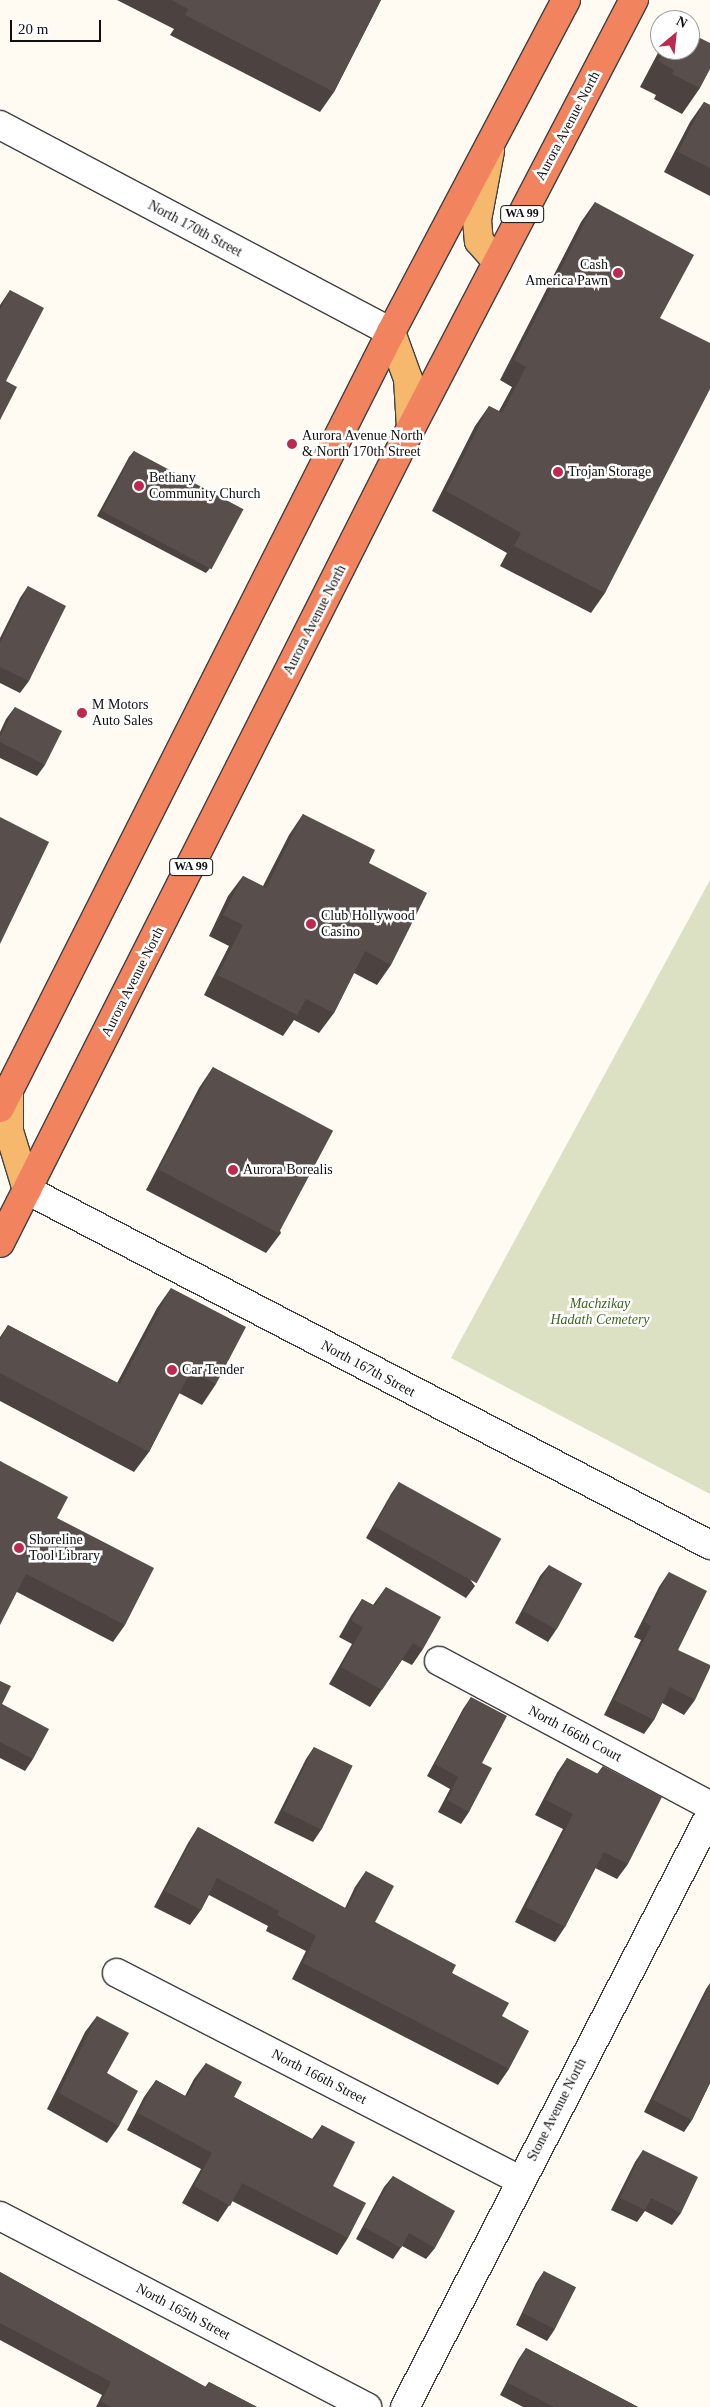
<!DOCTYPE html>
<html>
<head>
<meta charset="utf-8">
<style>
  body { margin:0 }
  #map { position:relative; width:710px; height:2407px; overflow:hidden; background:#fffaf2; font-family:Georgia,serif }
  div>[style] { position:absolute }
  .cemetery>* { inset:0; background:#dde1c3 }
  .roads { filter:drop-shadow(1px 0 #424242) drop-shadow(-1px 0 #424242) drop-shadow(0 1px #424242) drop-shadow(0 -1px #424242) }
  .street>* { height:28px; margin:-14px; padding:0 14px; transform-origin:14px; border-radius:14px; background:#fff }
  .primary>* { height:28px; margin:-14px; padding:0 14px; transform-origin:14px; border-radius:14px; background:#f5b86c }
  .highway>* { height:28px; margin:-14px; padding:0 14px; transform-origin:14px; border-radius:14px; background:#f1835e }
  .wall>* { inset:0; background:#4c4341 }
  .building>* { inset:0; background:#584e4c; transform-origin:0 0 }
  .dots>* { width:14px; height:14px; translate:-50% -50%; box-sizing:border-box; border:2px solid #fff; border-radius:50% }
  span { translate:-50% -50%; white-space:nowrap; text-align:center; line-height:1.15; -webkit-text-stroke:5px #fff; paint-order:stroke }
  .shield-label span { padding:1px 4px; background:#fff; border:1px solid; border-radius:4px; -webkit-text-stroke-width:0 }
  .shield-label { font-size:12px; color:#0f0f0f; font-weight:700 }
  .street-label { font-size:14px; color:#0f0f0f }
  .poi-label { font-size:14px; color:#0f0f0f }
  .right { translate:-100% -50%; text-align:right }
  .left { translate:0 -50%; text-align:left }
  .park-label { font-size:14px; color:#3d6720; font-style:italic }
  .north { position:absolute; left:650px; top:10px; width:50px; height:50px; box-sizing:border-box; background:#fff; border:1px solid #9f9f9f; border-radius:50%; rotate:28deg; font-size:14px; font-weight:700; line-height:20px; text-align:center; color:#0f0f0f }
  .north::after { content:''; display:block; margin:auto; width:18px; height:22px; background:#bd2a4f; clip-path:polygon(50% 0,100% 100%,50% 72%,0 100%) }
  .scale { position:absolute; left:10px; top:20px; width:91px; height:22px; box-sizing:border-box; border:2px solid #0f0f0f; border-top:0; padding-left:6px; font-size:15px; line-height:18px; white-space:nowrap; color:#0f0f0f; -webkit-text-stroke:4px #fff; paint-order:stroke }
</style>
</head>
<body>
<div id="map">
  <div class="cemetery">
    <i style="clip-path:polygon(710px 880px,710px 1494px,451px 1358px)"></i>
  </div>
  <div class="roads">
    <div class="street">
      <i style="left:0;top:125px;width:442px;rotate:27.9deg"></i>
      <i style="left:27px;top:1190px;width:770px;rotate:27.46deg"></i>
      <i style="left:439px;top:1661px;width:307px;rotate:28.1deg"></i>
      <i style="left:117px;top:1973px;width:454px;rotate:27.2deg"></i>
      <i style="left:0;top:2216px;width:414px;rotate:27.5deg"></i>
      <i style="left:405px;top:2407px;width:666px;rotate:-62.74deg"></i>
    </div>
    <div class="primary">
      <i style="left:490px;top:151px;width:70px;rotate:100.7deg"></i>
      <i style="left:477px;top:220px;width:21px;rotate:85deg"></i>
      <i style="left:479px;top:241px;width:28px;rotate:49deg"></i>
      <i style="left:391px;top:332px;width:50px;rotate:70.1deg"></i>
      <i style="left:408px;top:379px;width:49px;rotate:86.5deg"></i>
      <i style="left:9px;top:1091px;width:40px;rotate:90deg"></i>
      <i style="left:9px;top:1131px;width:62px;rotate:73deg"></i>
    </div>
    <div class="highway">
      <i style="left:0;top:1108px;width:869px;rotate:-63.26deg"></i>
      <i style="left:391px;top:332px;width:375px;rotate:-62.2deg"></i>
      <i style="left:0;top:1243px;width:913px;rotate:-63.24deg"></i>
      <i style="left:411px;top:428px;width:483px;rotate:-62.5deg"></i>
    </div>
  </div>
  <div class="wall">
    <i style="clip-path:polygon(117px 0,381px 0,334px 92px,320px 112px,170px 35px,174px 29px)"></i>
    <i style="clip-path:polygon(660px 49px,660px 50px,690px 50px,700px 88px,682px 114px,654px 99px,656px 95px,640px 87px)"></i>
    <i style="clip-path:polygon(704px 102px,710px 105px,710px 196px,664px 172px,690px 122px)"></i>
    <i style="clip-path:polygon(595px 202px,660px 318px,605px 593px,591px 613px,500px 566px,507px 553px,432px 511px,475px 426px,489px 406px,499px 411px,512px 387px,500px 380px,581px 222px)"></i>
    <i style="clip-path:polygon(10px 290px,6px 381px,0 420px,0 305px)"></i>
    <i style="clip-path:polygon(134px 451px,211px 567px,206px 573px,97px 516px,129px 457px)"></i>
    <i style="clip-path:polygon(28px 586px,29px 681px,20px 693px,0 683px,0 638px,20px 598px)"></i>
    <i style="clip-path:polygon(15px 707px,45px 765px,37px 776px,0 758px,0 732px,6px 719px)"></i>
    <i style="clip-path:polygon(303px 814px,369px 863px,391px 965px,377px 985px,354px 973px,334px 1013px,319px 1033px,294px 1020px,283px 1036px,204px 995px,229px 946px,209px 936px,228px 896px,243px 876px,263px 886px,289px 835px)"></i>
    <i style="clip-path:polygon(213px 1067px,281px 1233px,266px 1253px,146px 1190px,199px 1088px)"></i>
    <i style="clip-path:polygon(171px 1288px,216px 1384px,202px 1405px,179px 1393px,149px 1452px,134px 1472px,0 1401px,0 1337px,8px 1325px,117px 1383px,157px 1308px)"></i>
    <i style="clip-path:polygon(0 1461px,57px 1518px,125px 1625px,113px 1642px,17px 1592px)"></i>
    <i style="clip-path:polygon(399px 1482px,475px 1586px,466px 1598px,366px 1538px,391px 1494px)"></i>
    <i style="clip-path:polygon(549px 1565px,556px 1630px,548px 1642px,515px 1623px,540px 1576px)"></i>
    <i style="clip-path:polygon(669px 1572px,678px 1650px,695px 1700px,684px 1715px,662px 1703px,654px 1720px,644px 1734px,604px 1715px,641px 1640px,634px 1637px,659px 1587px)"></i>
    <i style="clip-path:polygon(386px 1587px,423px 1649px,412px 1665px,402px 1660px,370px 1707px,329px 1684px,352px 1644px,339px 1637px,351px 1616px,362px 1599px,373px 1605px)"></i>
    <i style="clip-path:polygon(0 1681px,2px 1704px,33px 1759px,25px 1771px,0 1758px)"></i>
    <i style="clip-path:polygon(471px 1697px,482px 1763px,469px 1812px,461px 1824px,438px 1812px,450px 1789px,427px 1776px,463px 1709px)"></i>
    <i style="clip-path:polygon(314px 1747px,321px 1830px,313px 1842px,274px 1823px,306px 1759px)"></i>
    <i style="clip-path:polygon(567px 1758px,597px 1774px,603px 1766px,628px 1864px,617px 1879px,595px 1868px,565px 1927px,555px 1942px,515px 1922px,563px 1829px,535px 1815px,557px 1773px)"></i>
    <i style="clip-path:polygon(198px 1827px,345px 1908px,355px 1887px,366px 1871px,375px 1922px,452px 1973px,502px 2016px,509px 2069px,498px 2085px,292px 1979px,306px 1951px,266px 1931px,268px 1926px,209px 1895px,201px 1910px,190px 1925px,154px 1907px,188px 1843px)"></i>
    <i style="clip-path:polygon(710px 1983px,710px 2083px,692px 2120px,684px 2132px,644px 2112px,706px 1989px)"></i>
    <i style="clip-path:polygon(97px 2016px,107px 2073px,119px 2126px,107px 2143px,47px 2109px,85px 2032px)"></i>
    <i style="clip-path:polygon(206px 2063px,234px 2097px,312px 2139px,322px 2125px,333px 2186px,348px 2238px,337px 2255px,232px 2201px,218px 2222px,182px 2203px,201px 2169px,127px 2130px,144px 2097px,156px 2080px,185px 2096px,194px 2079px)"></i>
    <i style="clip-path:polygon(643px 2150px,681px 2213px,672px 2225px,645px 2211px,637px 2222px,611px 2210px,635px 2162px)"></i>
    <i style="clip-path:polygon(393px 2176px,435px 2248px,426px 2259px,402px 2246px,393px 2259px,356px 2239px,384px 2187px)"></i>
    <i style="clip-path:polygon(544px 2271px,555px 2329px,547px 2341px,516px 2325px,536px 2283px)"></i>
    <i style="clip-path:polygon(0 2272px,205px 2387px,209px 2382px,257px 2407px,96px 2407px,102px 2395px,0 2340px)"></i>
    <i style="clip-path:polygon(526px 2348px,638px 2407px,523px 2407px,500px 2395px,518px 2360px)"></i>
  </div>
  <div class="building">
    <i style="clip-path:polygon(171px 0,381px 0,334px 92px,185px 15px,188px 9px)"></i>
    <i style="clip-path:polygon(690px 33px,710px 43px,710px 69px,700px 88px,672px 74px,674px 70px,658px 61px,664px 50px,690px 50px)"></i>
    <i style="clip-path:polygon(704px 102px,710px 105px,710px 168px,678px 152px)"></i>
    <i style="clip-path:polygon(595px 202px,694px 255px,660px 318px,710px 343px,710px 389px,605px 593px,514px 546px,521px 533px,446px 491px,489px 406px,502px 413px,526px 367px,514px 360px)"></i>
    <i style="clip-path:polygon(10px 290px,44px 308px,6px 381px,17px 387px,0 420px,0 310px)"></i>
    <i style="left:134px;top:451px;width:124px;height:68px;rotate:28deg"></i>
    <i style="clip-path:polygon(28px 586px,66px 606px,29px 681px,0 667px,0 643px)"></i>
    <i style="clip-path:polygon(15px 707px,62px 731px,45px 765px,0 742px,0 737px)"></i>
    <i style="clip-path:polygon(303px 814px,375px 850px,369px 863px,427px 893px,391px 965px,365px 951px,334px 1013px,306px 999px,297px 1015px,218px 975px,243px 925px,223px 915px,243px 876px,266px 888px)"></i>
    <i style="clip-path:polygon(0 817px,49px 842px,0 944px)"></i>
    <i style="left:213px;top:1067px;width:136px;height:116px;rotate:28deg"></i>
    <i style="clip-path:polygon(171px 1288px,246px 1327px,216px 1384px,191px 1371px,149px 1452px,0 1373px,0 1340px,8px 1325px,120px 1384px)"></i>
    <i style="clip-path:polygon(0 1461px,68px 1497px,57px 1518px,154px 1568px,125px 1625px,26px 1574px,0 1625px)"></i>
    <i style="left:399px;top:1482px;width:117px;height:51px;rotate:29deg"></i>
    <i style="left:549px;top:1565px;width:38px;height:53px;rotate:29deg"></i>
    <i style="clip-path:polygon(669px 1572px,707px 1591px,678px 1650px,710px 1665px,710px 1668px,695px 1700px,670px 1687px,654px 1720px,614px 1700px,651px 1626px,644px 1622px)"></i>
    <i style="clip-path:polygon(386px 1587px,441px 1617px,423px 1649px,413px 1643px,382px 1690px,341px 1667px,363px 1627px,351px 1621px,362px 1599px,375px 1606px)"></i>
    <i style="clip-path:polygon(0 1681px,11px 1686px,2px 1704px,49px 1729px,33px 1759px,0 1742px)"></i>
    <i style="clip-path:polygon(471px 1697px,507px 1716px,482px 1763px,492px 1768px,469px 1812px,447px 1800px,458px 1777px,435px 1764px)"></i>
    <i style="left:314px;top:1747px;width:43px;height:71px;rotate:26deg"></i>
    <i style="clip-path:polygon(567px 1758px,598px 1774px,603px 1766px,662px 1797px,628px 1864px,604px 1852px,565px 1927px,526px 1907px,573px 1814px,546px 1800px)"></i>
    <i style="clip-path:polygon(198px 1827px,347px 1909px,366px 1871px,394px 1886px,375px 1922px,456px 1965px,452px 1973px,509px 2003px,502px 2016px,529px 2031px,509px 2069px,303px 1963px,316px 1936px,277px 1915px,279px 1911px,217px 1878px,201px 1910px,165px 1891px)"></i>
    <i style="clip-path:polygon(710px 1985px,710px 2083px,692px 2120px,653px 2100px)"></i>
    <i style="clip-path:polygon(97px 2016px,129px 2033px,107px 2073px,138px 2091px,119px 2126px,59px 2093px)"></i>
    <i style="clip-path:polygon(206px 2063px,242px 2082px,234px 2097px,314px 2140px,322px 2125px,355px 2142px,333px 2186px,366px 2203px,348px 2238px,242px 2183px,230px 2206px,194px 2186px,212px 2153px,138px 2113px,156px 2080px,187px 2097px)"></i>
    <i style="clip-path:polygon(643px 2150px,698px 2177px,681px 2213px,651px 2198px,645px 2210px,620px 2198px)"></i>
    <i style="clip-path:polygon(393px 2176px,455px 2211px,435px 2248px,409px 2233px,401px 2248px,364px 2227px)"></i>
    <i style="left:544px;top:2271px;width:36px;height:47px;rotate:27deg"></i>
    <i style="clip-path:polygon(0 2272px,206px 2387px,209px 2382px,257px 2407px,111px 2407px,101px 2401px,111px 2382px,0 2323px)"></i>
    <i style="clip-path:polygon(526px 2348px,638px 2407px,554px 2407px,508px 2383px)"></i>
  </div>
  <div class="dots">
    <i style="left:618px;top:273px;background:#bd2a4f"></i>
    <i style="left:292px;top:444px;background:#bd2a4f"></i>
    <i style="left:558px;top:472px;background:#bd2a4f"></i>
    <i style="left:139px;top:486px;background:#bd2a4f"></i>
    <i style="left:82px;top:713px;background:#bd2a4f"></i>
    <i style="left:311px;top:924px;background:#bd2a4f"></i>
    <i style="left:233px;top:1170px;background:#bd2a4f"></i>
    <i style="left:172px;top:1370px;background:#bd2a4f"></i>
    <i style="left:19px;top:1548px;background:#bd2a4f"></i>
  </div>
  <div class="shield-label">
    <span style="left:522px;top:214px">WA 99</span>
    <span style="left:191px;top:867px">WA 99</span>
  </div>
  <div class="street-label">
    <span style="left:568px;top:126px;rotate:-62deg">Aurora Avenue North</span>
    <span style="left:195px;top:229px;rotate:28deg">North 170th Street</span>
    <span style="left:315px;top:620px;rotate:-63deg">Aurora Avenue North</span>
    <span style="left:133px;top:982px;rotate:-63deg">Aurora Avenue North</span>
    <span style="left:368px;top:1369px;rotate:28deg">North 167th Street</span>
    <span style="left:575px;top:1734px;rotate:28deg">North 166th Court</span>
    <span style="left:319px;top:2077px;rotate:27deg">North 166th Street</span>
    <span style="left:557px;top:2110px;rotate:-63deg">Stone Avenue North</span>
    <span style="left:183px;top:2312px;rotate:28deg">North 165th Street</span>
  </div>
  <div class="poi-label">
    <span class="right" style="left:608px;top:273px">Cash<br>America Pawn</span>
    <span class="left" style="left:302px;top:444px">Aurora Avenue North<br>&amp; North 170th Street</span>
    <span class="left" style="left:568px;top:472px">Trojan Storage</span>
    <span class="left" style="left:149px;top:486px">Bethany<br>Community Church</span>
    <span class="left" style="left:92px;top:713px">M Motors<br>Auto Sales</span>
    <span class="left" style="left:321px;top:924px">Club Hollywood<br>Casino</span>
    <span class="left" style="left:243px;top:1170px">Aurora Borealis</span>
    <span class="left" style="left:182px;top:1370px">Car Tender</span>
    <span class="left" style="left:29px;top:1548px">Shoreline<br>Tool Library</span>
  </div>
  <div class="park-label">
    <span style="left:600px;top:1312px">Machzikay<br>Hadath Cemetery</span>
  </div>
  <div class="north">N</div>
  <div class="scale">20 m</div>
</div>
</body>
</html>
